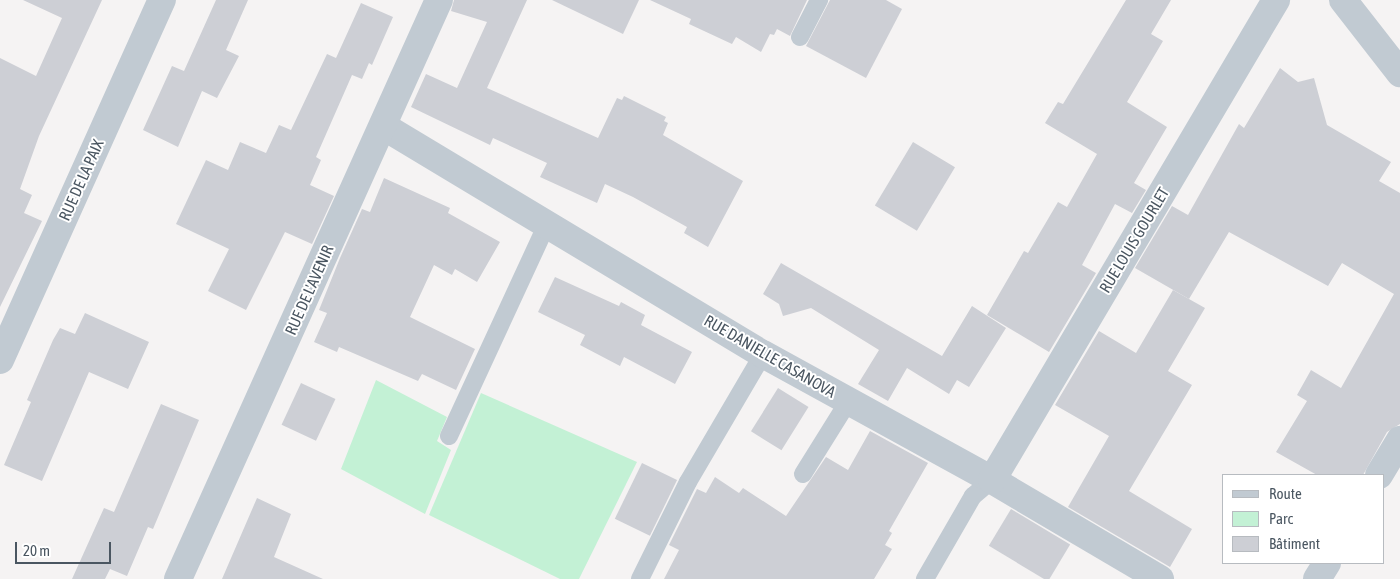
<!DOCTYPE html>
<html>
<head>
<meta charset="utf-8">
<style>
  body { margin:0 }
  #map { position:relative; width:1400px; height:579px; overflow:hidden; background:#f5f3f3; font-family:"Asap Condensed",sans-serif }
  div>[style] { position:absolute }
  .green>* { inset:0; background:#c3f1d5 }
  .building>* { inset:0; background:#cdcfd5; transform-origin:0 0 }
  .service>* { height:18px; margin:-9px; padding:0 9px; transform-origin:9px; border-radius:9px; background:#c1cad2 }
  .minor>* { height:28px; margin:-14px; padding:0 14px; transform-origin:14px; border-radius:14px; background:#c1cad2 }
  .tertiary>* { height:28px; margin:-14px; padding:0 14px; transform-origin:14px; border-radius:14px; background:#c1cad2 }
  span { translate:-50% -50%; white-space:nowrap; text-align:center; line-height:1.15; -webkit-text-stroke:4px #fff; paint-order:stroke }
  .street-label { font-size:16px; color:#4a5661 }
  .legend { position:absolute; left:1222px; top:474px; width:162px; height:90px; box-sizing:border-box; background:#fff; border:1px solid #b7bbc0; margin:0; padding:6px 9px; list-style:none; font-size:15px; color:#4a5661 }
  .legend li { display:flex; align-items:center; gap:10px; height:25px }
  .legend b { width:25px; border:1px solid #b7bbc0 }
  .scale { position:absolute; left:15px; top:542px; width:96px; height:22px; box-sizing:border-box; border:2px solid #4a5661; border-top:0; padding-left:6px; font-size:15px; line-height:18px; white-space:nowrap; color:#4a5661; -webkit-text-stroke:4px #fff; paint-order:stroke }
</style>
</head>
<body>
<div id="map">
  <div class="green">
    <i style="clip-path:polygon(376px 380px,447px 417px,437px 441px,451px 450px,425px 514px,341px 469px)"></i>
    <i style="clip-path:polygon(481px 393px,637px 462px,579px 579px,560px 579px,429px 515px)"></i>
  </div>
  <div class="building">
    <i style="clip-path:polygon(23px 0,102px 0,39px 136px,20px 189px,32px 195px,24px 213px,42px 221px,0 307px,0 58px,36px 76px,62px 18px)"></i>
    <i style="clip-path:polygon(216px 0,248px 0,226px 50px,239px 56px,217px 98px,202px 91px,178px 147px,143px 130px,172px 66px,184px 71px)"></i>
    <i style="clip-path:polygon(454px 0,527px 0,487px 88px,598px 138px,617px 98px,622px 100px,624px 96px,666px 117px,664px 121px,668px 123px,663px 135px,743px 181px,708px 247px,684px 233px,687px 227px,633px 197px,605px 184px,597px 203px,540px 177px,547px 163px,493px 138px,490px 145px,411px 107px,426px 74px,457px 88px,487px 22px,451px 11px)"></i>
    <i style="clip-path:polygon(552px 0,639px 0,623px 34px)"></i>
    <i style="clip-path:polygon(650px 0,807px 0,790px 36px,777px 29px,774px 35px,770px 34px,761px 52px,736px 37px,732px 44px,689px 24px,691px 19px)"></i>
    <i style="clip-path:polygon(830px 0,886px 0,902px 9px,866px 78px,806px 46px)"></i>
    <i style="clip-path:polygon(1126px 0,1171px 0,1151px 34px,1163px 41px,1127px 102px,1167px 127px,1134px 183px,1146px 190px,1132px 213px,1115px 204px,1082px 265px,1096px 273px,1049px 352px,987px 315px,1024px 251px,1028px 253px,1058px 202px,1067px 207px,1097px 154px,1045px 123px,1058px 102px,1063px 104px)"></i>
    <i style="clip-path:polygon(361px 3px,393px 17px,372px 65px,369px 63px,362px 79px,352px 75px,316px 157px,321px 160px,310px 185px,334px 196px,312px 244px,285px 232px,246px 310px,208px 291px,229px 249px,176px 224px,206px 160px,228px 170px,240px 142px,266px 153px,279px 125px,291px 130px,327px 54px,336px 58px)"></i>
    <i style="clip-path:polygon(1280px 68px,1298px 82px,1314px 78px,1327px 125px,1391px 162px,1379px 181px,1400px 193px,1400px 424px,1387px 432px,1363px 475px,1317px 475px,1276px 452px,1307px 401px,1297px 395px,1311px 370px,1341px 388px,1394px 294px,1342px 263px,1328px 286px,1229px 232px,1189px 299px,1135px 268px,1172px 206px,1188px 215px,1239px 124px,1244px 128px)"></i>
    <i style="left:913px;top:142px;width:49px;height:74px;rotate:31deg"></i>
    <i style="clip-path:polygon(384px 178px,450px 208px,448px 213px,500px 242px,477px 282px,455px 269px,452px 275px,434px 265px,410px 317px,475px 349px,456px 390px,422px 374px,418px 381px,339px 347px,337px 352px,314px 342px,327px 313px,319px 310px,340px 258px,362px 209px,370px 212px)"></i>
    <i style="clip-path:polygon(781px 263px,942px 356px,972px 306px,1006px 328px,969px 387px,957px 380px,949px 394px,907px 368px,888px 401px,858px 384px,879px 350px,811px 308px,783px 316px,779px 304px,763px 294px)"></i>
    <i style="clip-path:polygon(555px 277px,619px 306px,621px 302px,645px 315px,641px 325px,692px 352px,675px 384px,624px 357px,620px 366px,580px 345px,585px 335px,538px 312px)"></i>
    <i style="clip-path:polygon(1173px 290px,1205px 308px,1168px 371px,1192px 385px,1129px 491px,1192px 529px,1170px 567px,1068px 507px,1109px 436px,1055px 405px,1099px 331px,1136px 353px)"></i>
    <i style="clip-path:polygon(85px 313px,149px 342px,128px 389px,89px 372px,42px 481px,4px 465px,31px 402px,27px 400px,53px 340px,60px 328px,75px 334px)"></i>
    <i style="left:301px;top:383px;width:38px;height:46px;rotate:25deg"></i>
    <i style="left:778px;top:388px;width:36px;height:51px;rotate:32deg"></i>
    <i style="clip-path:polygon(161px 404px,199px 420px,153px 529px,148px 527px,127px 576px,110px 569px,105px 579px,72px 579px,104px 508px,114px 512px)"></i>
    <i style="clip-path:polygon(870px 431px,928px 463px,889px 531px,892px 533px,885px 545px,892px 549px,874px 579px,664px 579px,679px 550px,669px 545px,697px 489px,706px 493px,715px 477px,739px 493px,743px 488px,786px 516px,826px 457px,848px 470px)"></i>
    <i style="left:642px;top:463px;width:39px;height:62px;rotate:26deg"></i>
    <i style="clip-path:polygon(257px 498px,291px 514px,274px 557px,323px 579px,222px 579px)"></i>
    <i style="left:1011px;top:509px;width:69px;height:43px;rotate:31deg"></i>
  </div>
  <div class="service">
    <i style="left:800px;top:37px;width:42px;rotate:-62.8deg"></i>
    <i style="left:449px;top:436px;width:234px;rotate:-65.2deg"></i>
    <i style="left:803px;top:474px;width:87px;rotate:-58.1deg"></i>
    <i style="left:640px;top:579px;width:108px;rotate:-63.7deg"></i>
    <i style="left:688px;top:482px;width:148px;rotate:-59.6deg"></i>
    <i style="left:925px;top:579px;width:96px;rotate:-60deg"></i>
    <i style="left:973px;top:496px;width:25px;rotate:-40deg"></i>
  </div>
  <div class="minor">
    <i style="left:383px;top:126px;width:443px;rotate:31deg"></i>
    <i style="left:763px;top:354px;width:261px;rotate:28.8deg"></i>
    <i style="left:992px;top:480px;width:195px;rotate:30.5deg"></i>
    <i style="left:0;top:360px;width:395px;rotate:-65.8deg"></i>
    <i style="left:1379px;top:475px;width:41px;rotate:-59deg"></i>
    <i style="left:992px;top:480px;width:558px;rotate:-59.39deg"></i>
    <i style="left:178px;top:579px;width:635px;rotate:-65.74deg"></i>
    <i style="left:1317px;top:579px;width:19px;rotate:-58deg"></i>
  </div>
  <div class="tertiary">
    <i style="left:1343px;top:0;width:93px;rotate:52deg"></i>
  </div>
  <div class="street-label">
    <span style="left:81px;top:180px;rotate:-66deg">RUE DE LA PAIX</span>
    <span style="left:1134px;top:240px;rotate:-59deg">RUE LOUIS GOURLET</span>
    <span style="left:309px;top:290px;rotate:-66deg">RUE DE L'AVENIR</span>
    <span style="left:770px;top:356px;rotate:30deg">RUE DANIELLE CASANOVA</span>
  </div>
  <ul class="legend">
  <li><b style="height:6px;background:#c1cad2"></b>Route</li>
  <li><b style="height:14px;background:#c3f1d5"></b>Parc</li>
  <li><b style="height:14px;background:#cdcfd5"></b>Bâtiment</li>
  </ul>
  <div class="scale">20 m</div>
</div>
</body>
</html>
